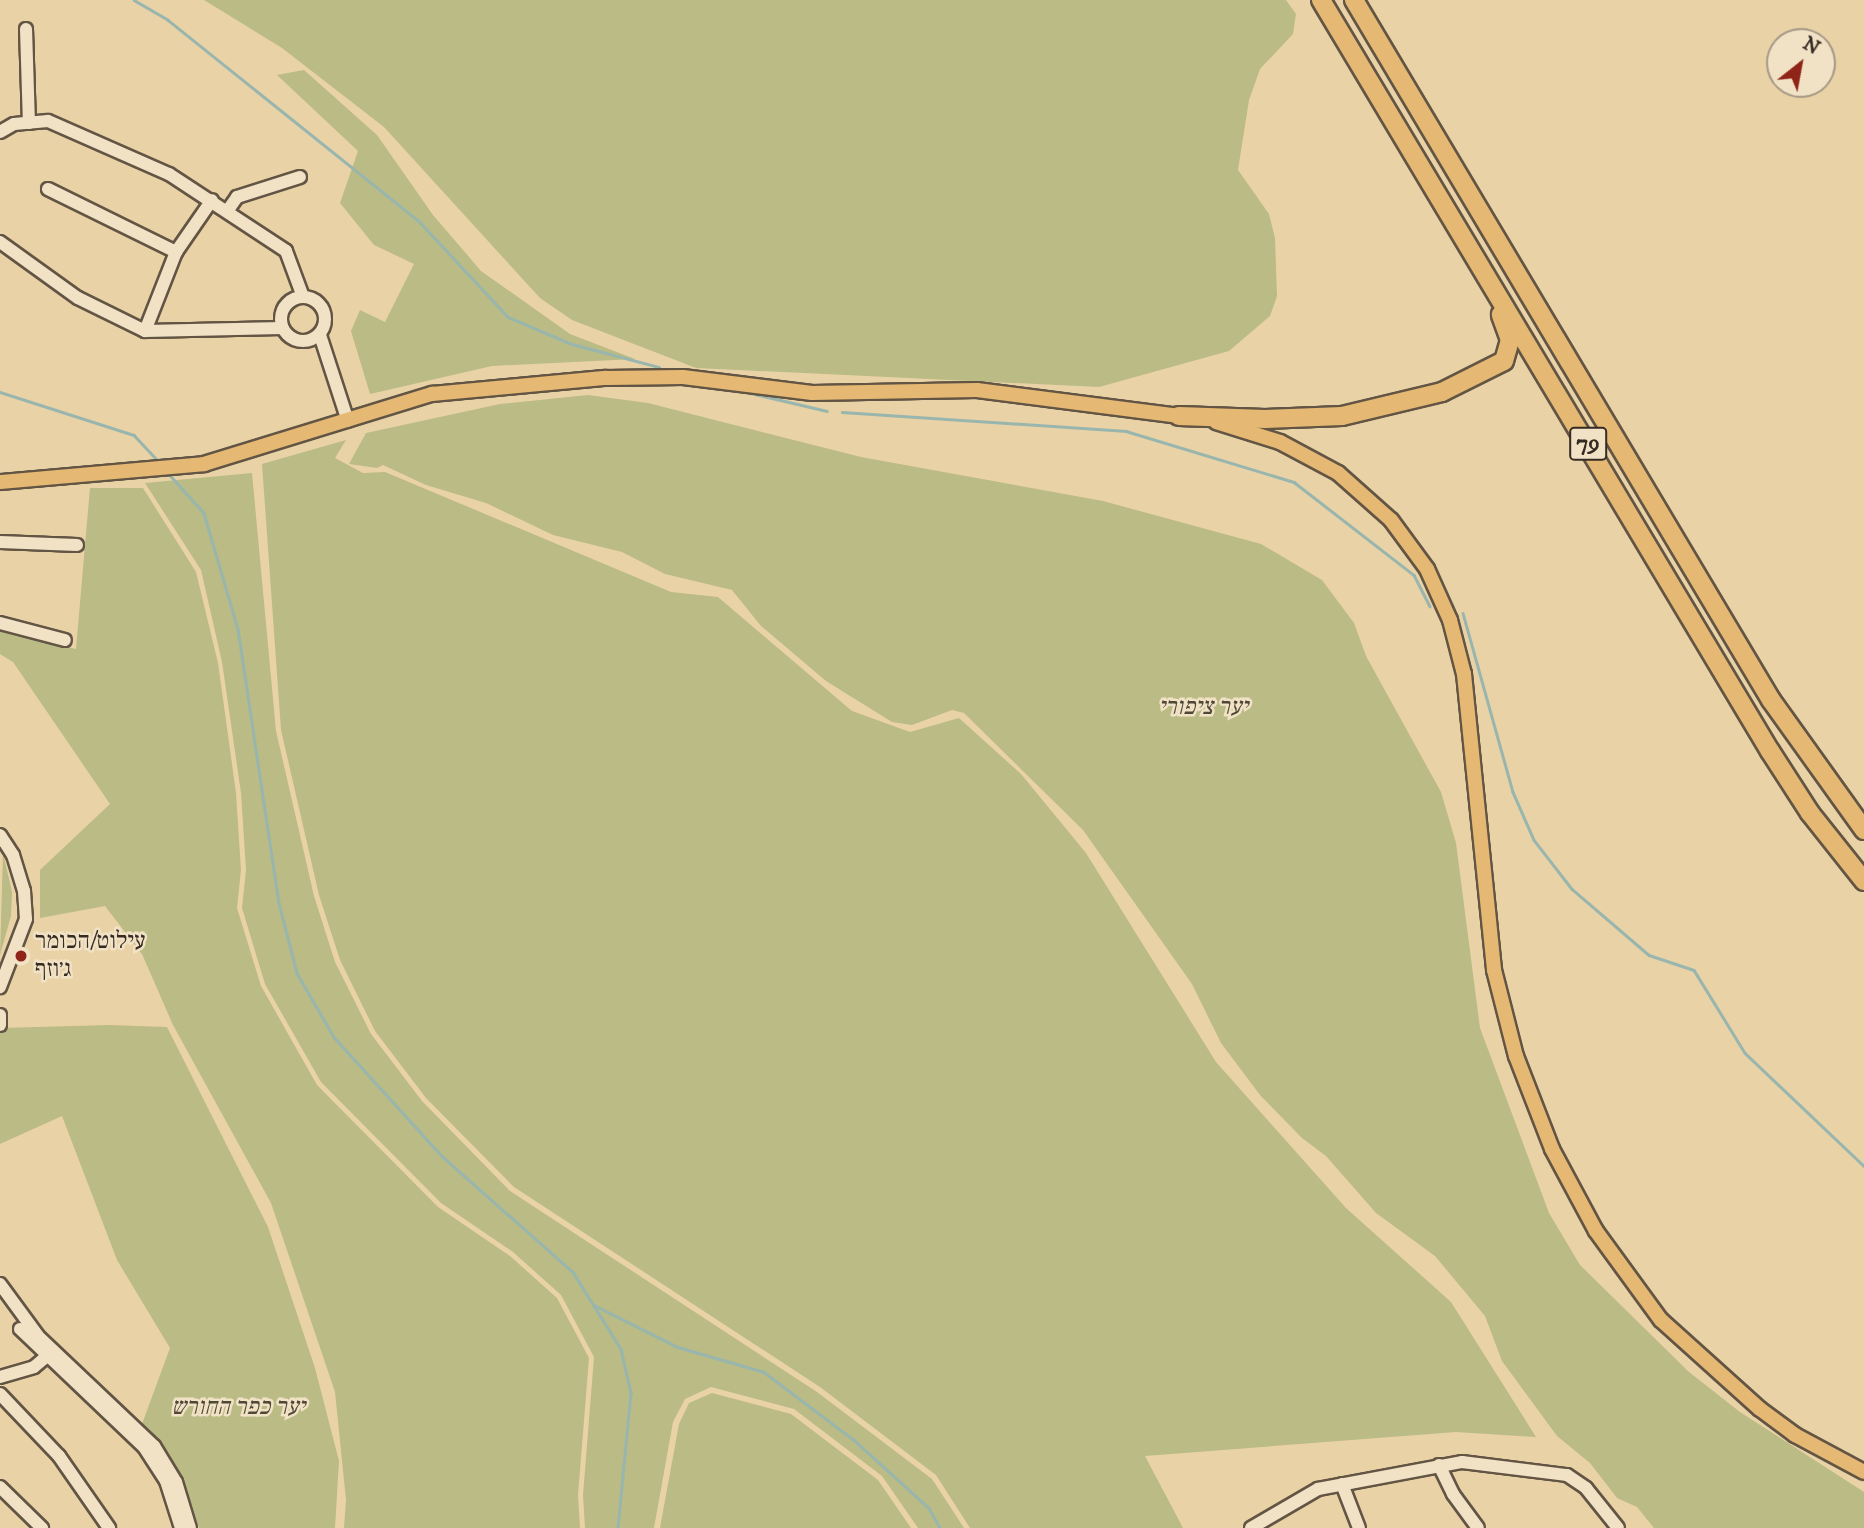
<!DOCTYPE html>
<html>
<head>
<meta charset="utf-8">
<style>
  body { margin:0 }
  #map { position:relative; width:1864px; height:1528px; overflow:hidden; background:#ead2a7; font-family:"IM FELL DW Pica","Frank Ruhl Libre",serif }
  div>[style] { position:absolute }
  .green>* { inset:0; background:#babb85 }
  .stream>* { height:2.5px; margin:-1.25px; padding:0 1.25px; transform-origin:1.25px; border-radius:1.25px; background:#98b6ad }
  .roads { filter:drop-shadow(2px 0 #635544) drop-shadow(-2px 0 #635544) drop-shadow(0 2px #635544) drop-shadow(0 -2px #635544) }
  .minor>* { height:12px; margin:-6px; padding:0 6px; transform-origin:6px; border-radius:6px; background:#f1e2c6 }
  .minor>.ring { margin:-6px; padding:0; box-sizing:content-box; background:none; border:12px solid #f1e2c6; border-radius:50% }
  .major>* { height:14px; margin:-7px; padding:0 7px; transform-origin:7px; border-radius:7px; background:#e5b974 }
  .highway>* { height:18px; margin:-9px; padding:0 9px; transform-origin:9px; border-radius:9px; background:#e5b974 }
  .dots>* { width:19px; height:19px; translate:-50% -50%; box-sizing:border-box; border:4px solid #f1e2c6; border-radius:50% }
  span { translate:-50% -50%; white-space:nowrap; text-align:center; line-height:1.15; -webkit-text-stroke:5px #f1e2c6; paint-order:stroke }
  .shield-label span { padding:2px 5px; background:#f1e2c6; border:2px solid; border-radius:5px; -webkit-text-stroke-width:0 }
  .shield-label { font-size:23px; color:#362b23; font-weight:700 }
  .park-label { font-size:24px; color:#504837; font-style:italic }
  .poi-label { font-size:24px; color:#362b23 }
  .left { translate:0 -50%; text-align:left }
  .north { position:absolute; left:1766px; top:28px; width:70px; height:70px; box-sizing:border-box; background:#f1e2c6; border:2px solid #a69985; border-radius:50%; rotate:31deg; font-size:19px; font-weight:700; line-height:28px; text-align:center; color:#362b23 }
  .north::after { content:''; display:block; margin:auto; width:24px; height:32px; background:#8f2418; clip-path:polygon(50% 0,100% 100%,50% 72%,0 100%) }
</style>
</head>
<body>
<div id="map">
  <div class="green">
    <i style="clip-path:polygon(204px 0,1286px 0,1296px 14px,1293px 34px,1260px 69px,1249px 100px,1238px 170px,1269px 214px,1275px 238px,1277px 296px,1270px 316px,1229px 351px,1099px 387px,696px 368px,572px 320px,540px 298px,384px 127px,282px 48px)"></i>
    <i style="clip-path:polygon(304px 70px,377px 135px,433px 215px,481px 271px,570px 334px,635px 359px,492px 366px,370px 394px,351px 331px,360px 310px,385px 322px,414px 264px,374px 245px,340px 203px,358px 151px,277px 75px)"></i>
    <i style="clip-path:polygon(588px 395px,648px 403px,861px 457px,1103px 501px,1261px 544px,1322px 580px,1354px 623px,1366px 656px,1441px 792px,1456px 843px,1480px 1028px,1549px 1213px,1580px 1265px,1689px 1372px,1740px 1412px,1864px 1492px,1864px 1528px,1654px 1528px,1637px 1507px,1617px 1498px,1590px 1463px,1557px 1436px,1502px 1361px,1485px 1316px,1435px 1256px,1376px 1213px,1326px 1156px,1302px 1138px,1260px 1095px,1221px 1043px,1192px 984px,1083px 830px,964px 713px,952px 710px,912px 725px,892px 722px,826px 681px,761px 626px,732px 590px,665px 574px,622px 552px,553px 535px,486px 503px,426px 485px,383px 465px,377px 468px,349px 464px,366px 433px,500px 404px)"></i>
    <i style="clip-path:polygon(346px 440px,335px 458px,363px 473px,385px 472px,671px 592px,718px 597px,852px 711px,910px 732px,959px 718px,1021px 774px,1086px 853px,1216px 1062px,1346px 1208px,1451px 1302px,1536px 1437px,1456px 1432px,1145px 1456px,1183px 1528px,970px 1528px,936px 1475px,820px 1387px,514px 1187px,426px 1098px,375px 1031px,340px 960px,319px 895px,281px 730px,262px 464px)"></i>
    <i style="clip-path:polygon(252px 473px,276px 731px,314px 896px,335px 962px,371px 1034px,422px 1101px,510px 1191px,817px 1392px,932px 1479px,964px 1528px,918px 1528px,882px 1476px,794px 1409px,711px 1387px,685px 1399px,673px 1422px,654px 1528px,585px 1528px,583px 1495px,594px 1357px,561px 1295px,513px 1252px,441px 1203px,321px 1082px,265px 984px,242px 908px,246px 870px,241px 793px,222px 662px,201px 570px,145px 483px)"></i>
    <i style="clip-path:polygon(90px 488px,143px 488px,196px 572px,218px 663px,236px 793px,241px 870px,237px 908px,261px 986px,317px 1085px,438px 1207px,510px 1256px,557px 1298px,589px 1358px,578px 1495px,580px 1528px,344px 1528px,346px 1500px,335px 1392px,271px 1203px,173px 1025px,142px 954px,105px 906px,40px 918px,40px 870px,110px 804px,13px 662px,0 654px,0 631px,76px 649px)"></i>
    <i style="clip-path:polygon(3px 853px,12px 892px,11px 916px,0 955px)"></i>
    <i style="clip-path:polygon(109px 1025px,167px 1027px,268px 1227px,315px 1368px,339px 1461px,335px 1528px,199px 1528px,185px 1485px,142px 1424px,170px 1348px,117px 1260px,62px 1116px,0 1144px,0 1028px)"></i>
    <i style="clip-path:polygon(712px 1393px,791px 1414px,878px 1480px,911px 1528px,660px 1528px,679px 1424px,689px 1403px)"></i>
  </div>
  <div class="stream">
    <i style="left:134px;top:0;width:39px;rotate:30deg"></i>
    <i style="left:168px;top:20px;width:320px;rotate:38.7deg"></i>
    <i style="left:418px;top:220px;width:132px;rotate:47.1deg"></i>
    <i style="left:508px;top:317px;width:69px;rotate:22.9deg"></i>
    <i style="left:572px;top:344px;width:90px;rotate:14.8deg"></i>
    <i style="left:742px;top:391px;width:87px;rotate:13.2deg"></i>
    <i style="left:0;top:392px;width:141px;rotate:17.8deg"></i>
    <i style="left:134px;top:435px;width:38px;rotate:47deg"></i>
    <i style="left:842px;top:412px;width:285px;rotate:3.8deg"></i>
    <i style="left:1126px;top:431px;width:176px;rotate:16.9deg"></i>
    <i style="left:1294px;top:482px;width:152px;rotate:37.8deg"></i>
    <i style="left:1414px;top:575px;width:35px;rotate:63deg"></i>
    <i style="left:169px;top:474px;width:52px;rotate:48.1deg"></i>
    <i style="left:204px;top:513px;width:121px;rotate:73.7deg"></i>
    <i style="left:238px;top:629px;width:277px;rotate:81.5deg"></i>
    <i style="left:279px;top:903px;width:72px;rotate:75.6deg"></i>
    <i style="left:297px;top:973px;width:74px;rotate:60deg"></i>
    <i style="left:334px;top:1037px;width:162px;rotate:47.8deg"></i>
    <i style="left:443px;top:1157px;width:174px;rotate:41.5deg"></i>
    <i style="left:573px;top:1272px;width:91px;rotate:58.1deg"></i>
    <i style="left:621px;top:1349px;width:45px;rotate:77.2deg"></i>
    <i style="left:631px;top:1393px;width:136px;rotate:95.5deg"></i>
    <i style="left:1463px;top:613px;width:186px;rotate:74.4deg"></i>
    <i style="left:1513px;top:792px;width:52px;rotate:66.4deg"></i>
    <i style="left:1534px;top:840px;width:62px;rotate:52.2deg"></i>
    <i style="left:1572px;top:889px;width:101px;rotate:40.6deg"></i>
    <i style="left:1649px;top:955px;width:47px;rotate:18.4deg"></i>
    <i style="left:1694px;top:970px;width:97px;rotate:58.4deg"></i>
    <i style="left:1745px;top:1053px;width:164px;rotate:43.5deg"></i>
    <i style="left:594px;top:1305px;width:94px;rotate:26.6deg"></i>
    <i style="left:678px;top:1347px;width:90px;rotate:16.2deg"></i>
    <i style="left:764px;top:1372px;width:113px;rotate:37.1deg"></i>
    <i style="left:854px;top:1440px;width:101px;rotate:42.2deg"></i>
    <i style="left:929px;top:1508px;width:23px;rotate:61deg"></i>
  </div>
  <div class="roads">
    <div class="minor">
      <i style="left:26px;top:29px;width:94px;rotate:88.2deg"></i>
      <i style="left:0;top:132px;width:16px;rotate:-30deg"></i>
      <i style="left:14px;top:124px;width:34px;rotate:-5deg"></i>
      <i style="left:48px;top:121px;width:132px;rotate:23.7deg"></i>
      <i style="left:169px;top:174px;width:140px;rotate:33.3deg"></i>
      <i style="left:286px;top:251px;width:49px;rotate:69.7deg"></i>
      <i style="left:48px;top:189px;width:143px;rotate:26.2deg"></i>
      <i style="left:228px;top:210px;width:16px;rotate:-55deg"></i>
      <i style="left:237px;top:197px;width:66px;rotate:-17.6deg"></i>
      <i style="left:0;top:242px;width:96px;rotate:35.7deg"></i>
      <i style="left:78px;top:298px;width:75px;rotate:26.2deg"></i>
      <i style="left:145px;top:331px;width:85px;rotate:-68.6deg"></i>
      <i style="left:176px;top:252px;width:63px;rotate:-55.3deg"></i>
      <i class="ring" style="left:281px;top:297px;width:32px;height:32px"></i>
      <i style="left:145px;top:331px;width:137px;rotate:-1.3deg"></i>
      <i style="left:320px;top:335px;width:90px;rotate:72deg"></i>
      <i style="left:0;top:542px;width:77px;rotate:2.2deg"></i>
      <i style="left:0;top:623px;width:67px;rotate:14.7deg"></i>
      <i style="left:0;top:835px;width:24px;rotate:57deg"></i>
      <i style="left:13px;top:855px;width:38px;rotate:73deg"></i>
      <i style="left:24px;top:891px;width:28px;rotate:86deg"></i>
      <i style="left:26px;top:919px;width:73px;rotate:110.9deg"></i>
      <i style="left:0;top:1015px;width:10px;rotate:90deg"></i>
      <i style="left:0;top:1284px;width:64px;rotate:53.8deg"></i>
      <i style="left:38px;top:1336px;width:160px;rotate:43.5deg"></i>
      <i style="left:154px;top:1446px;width:42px;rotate:58.6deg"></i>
      <i style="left:176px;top:1482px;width:48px;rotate:73.1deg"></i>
      <i style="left:20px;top:1329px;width:171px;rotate:43.6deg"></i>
      <i style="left:144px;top:1447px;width:40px;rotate:57.1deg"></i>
      <i style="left:166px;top:1481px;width:49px;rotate:72.3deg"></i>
      <i style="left:0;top:1377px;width:35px;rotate:-16deg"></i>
      <i style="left:34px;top:1367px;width:25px;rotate:-40deg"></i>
      <i style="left:0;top:1394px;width:86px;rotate:46.4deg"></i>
      <i style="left:59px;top:1456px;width:88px;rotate:55.2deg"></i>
      <i style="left:1439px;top:1465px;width:32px;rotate:64deg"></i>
      <i style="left:1453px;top:1494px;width:42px;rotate:53.7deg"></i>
      <i style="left:1342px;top:1484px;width:47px;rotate:68.9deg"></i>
      <i style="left:0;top:1487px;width:59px;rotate:44.3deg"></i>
      <i style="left:1251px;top:1528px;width:78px;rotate:-30.2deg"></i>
      <i style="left:1318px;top:1489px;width:147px;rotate:-10.6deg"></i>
      <i style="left:1462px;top:1462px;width:106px;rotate:7.1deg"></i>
      <i style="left:1567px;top:1475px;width:23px;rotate:34deg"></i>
      <i style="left:1586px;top:1488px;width:51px;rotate:51.3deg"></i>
    </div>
    <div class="major">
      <i style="left:1216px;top:422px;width:67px;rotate:17.4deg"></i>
      <i style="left:1280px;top:442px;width:66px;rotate:28.1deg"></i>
      <i style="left:1338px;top:473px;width:71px;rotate:41.6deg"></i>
      <i style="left:1391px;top:520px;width:61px;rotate:53.7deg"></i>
      <i style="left:1427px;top:569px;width:56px;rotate:65.7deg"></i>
      <i style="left:1450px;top:620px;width:56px;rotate:75.5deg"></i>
      <i style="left:1464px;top:674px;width:298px;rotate:84.2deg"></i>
      <i style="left:1494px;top:970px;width:89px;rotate:75.7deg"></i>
      <i style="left:1516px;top:1056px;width:100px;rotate:68.8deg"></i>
      <i style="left:1552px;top:1149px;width:93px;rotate:61.8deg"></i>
      <i style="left:1596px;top:1231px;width:110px;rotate:53.9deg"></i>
      <i style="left:1661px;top:1320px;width:133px;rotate:42deg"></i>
      <i style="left:1760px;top:1409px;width:44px;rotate:36.6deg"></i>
      <i style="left:1795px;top:1435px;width:78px;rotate:28.2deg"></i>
      <i style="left:0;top:482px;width:205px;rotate:-5deg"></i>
      <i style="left:204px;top:464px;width:239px;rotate:-17.1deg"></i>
      <i style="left:432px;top:394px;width:175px;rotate:-5.3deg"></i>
      <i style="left:606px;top:378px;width:77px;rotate:-0.7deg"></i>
      <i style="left:683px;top:377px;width:130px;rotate:7.1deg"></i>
      <i style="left:812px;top:393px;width:165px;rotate:-1deg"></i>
      <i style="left:977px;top:390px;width:214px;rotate:7.3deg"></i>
    </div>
    <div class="highway">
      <i style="left:1321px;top:0;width:875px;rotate:59.13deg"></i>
      <i style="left:1770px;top:751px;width:74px;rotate:57.2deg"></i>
      <i style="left:1810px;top:813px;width:87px;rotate:51.5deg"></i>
      <i style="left:1354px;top:0;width:815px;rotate:59.22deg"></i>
      <i style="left:1771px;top:700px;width:160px;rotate:54.4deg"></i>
      <i style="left:1179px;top:416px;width:86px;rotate:2deg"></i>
      <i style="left:1265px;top:419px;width:77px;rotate:-2.2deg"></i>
      <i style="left:1342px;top:416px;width:103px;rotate:-13.5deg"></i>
      <i style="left:1442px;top:392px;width:69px;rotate:-26.6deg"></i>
      <i style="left:1504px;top:361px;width:22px;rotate:-74deg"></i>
      <i style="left:1510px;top:340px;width:27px;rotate:-110deg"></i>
    </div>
  </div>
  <div class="dots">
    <i style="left:21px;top:956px;background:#8f2418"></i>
  </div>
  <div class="shield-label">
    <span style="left:1588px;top:444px">79</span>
  </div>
  <div class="park-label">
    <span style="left:1203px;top:708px">יער ציפורי</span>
    <span style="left:238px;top:1408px">יער כפר החורש</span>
  </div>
  <div class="poi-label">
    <span class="left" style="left:35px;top:956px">עילוט/הכומר<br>ג׳וזף</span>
  </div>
  <div class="north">N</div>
</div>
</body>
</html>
